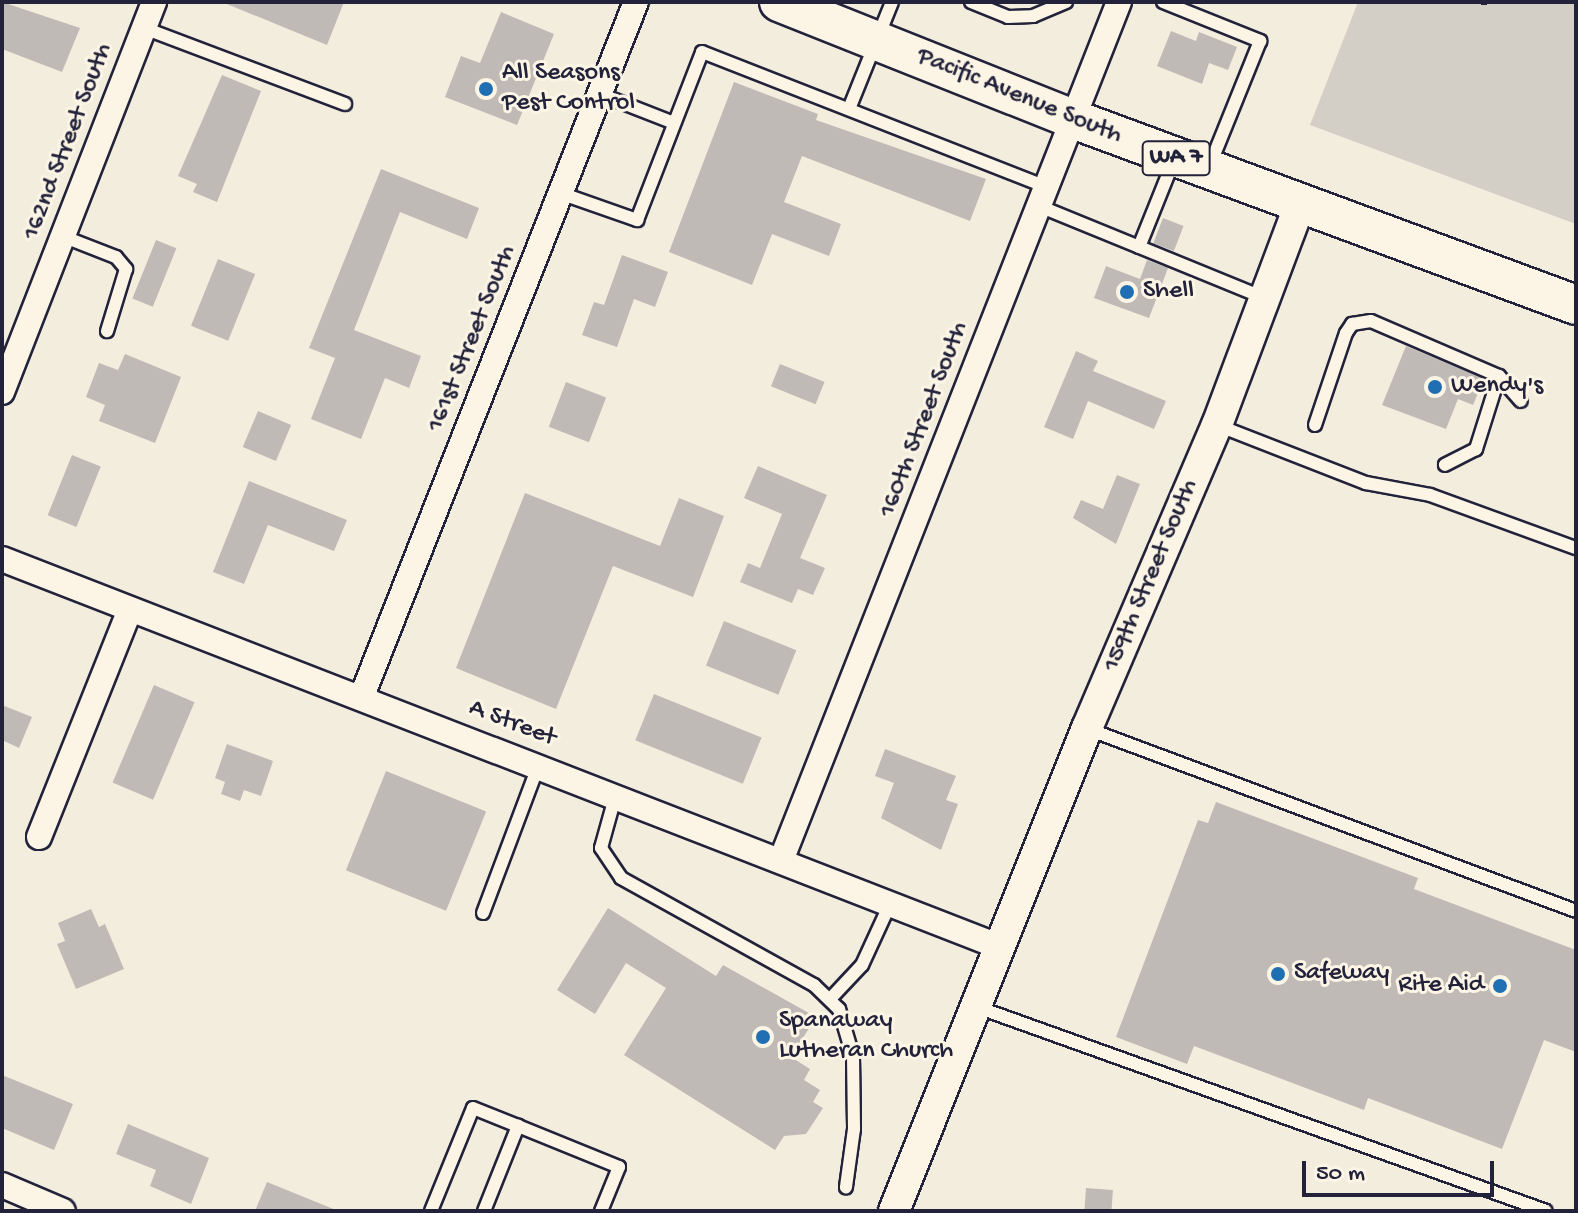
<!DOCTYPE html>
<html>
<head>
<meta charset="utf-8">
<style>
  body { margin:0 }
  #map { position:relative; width:1578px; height:1213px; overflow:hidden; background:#f3edde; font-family:"Gochi Hand",sans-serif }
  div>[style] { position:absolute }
  .green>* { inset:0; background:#d4cfc6 }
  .building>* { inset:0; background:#bfbab6; transform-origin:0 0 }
  .path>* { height:5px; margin-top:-2.5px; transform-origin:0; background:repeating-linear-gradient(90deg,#22223b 0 6px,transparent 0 12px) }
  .roads { filter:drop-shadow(2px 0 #22223b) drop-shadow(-2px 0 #22223b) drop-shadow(0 2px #22223b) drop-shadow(0 -2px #22223b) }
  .service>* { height:12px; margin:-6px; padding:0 6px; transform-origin:6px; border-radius:6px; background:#fcf5e5 }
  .minor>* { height:24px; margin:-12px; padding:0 12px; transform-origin:12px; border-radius:12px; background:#fcf5e5 }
  .tertiary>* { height:30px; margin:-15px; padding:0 15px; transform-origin:15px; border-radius:15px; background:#fcf5e5 }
  .primary>* { height:38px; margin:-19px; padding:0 19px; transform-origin:19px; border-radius:19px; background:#fcf5e5 }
  .dots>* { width:22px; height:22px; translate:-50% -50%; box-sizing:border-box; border:4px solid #fcf5e5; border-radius:50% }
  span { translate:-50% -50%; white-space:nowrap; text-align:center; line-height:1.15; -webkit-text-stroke:6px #fcf5e5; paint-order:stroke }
  .shield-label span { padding:2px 6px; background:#fcf5e5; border:2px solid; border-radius:6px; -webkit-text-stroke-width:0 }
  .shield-label { font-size:24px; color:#22223b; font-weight:700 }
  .poi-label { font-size:26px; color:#22223b }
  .left { translate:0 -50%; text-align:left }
  .right { translate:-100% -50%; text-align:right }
  .street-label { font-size:26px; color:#22223b }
  .frame { position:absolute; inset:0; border:4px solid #22223b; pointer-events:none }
  .scale { position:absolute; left:1302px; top:1161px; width:192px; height:36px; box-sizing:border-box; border:4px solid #22223b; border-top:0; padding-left:10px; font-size:24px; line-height:28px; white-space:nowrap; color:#22223b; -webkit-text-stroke:6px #fcf5e5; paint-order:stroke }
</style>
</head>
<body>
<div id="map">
  <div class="green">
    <i style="clip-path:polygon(1358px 2px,1576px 2px,1576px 224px,1310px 125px)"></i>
  </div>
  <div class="building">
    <i style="clip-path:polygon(2px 2px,80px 28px,62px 72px,2px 49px)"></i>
    <i style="clip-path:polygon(222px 2px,344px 2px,327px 45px)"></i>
    <i style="clip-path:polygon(501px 12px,554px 34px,517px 125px,445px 97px,461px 56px,480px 63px)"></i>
    <i style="clip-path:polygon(1171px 31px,1196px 41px,1199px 32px,1237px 47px,1228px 70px,1209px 63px,1202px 84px,1157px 66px)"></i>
    <i style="clip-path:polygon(222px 75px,261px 91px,217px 202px,193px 192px,197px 184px,178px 176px)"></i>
    <i style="clip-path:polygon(734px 82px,818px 114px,816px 120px,986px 179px,970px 221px,802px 156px,784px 202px,841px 224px,829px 256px,772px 234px,752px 285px,669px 252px)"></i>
    <i style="clip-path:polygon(381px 169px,479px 208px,467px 239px,400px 212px,354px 330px,421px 356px,409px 388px,385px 378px,361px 439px,311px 419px,335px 358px,309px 348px)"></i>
    <i style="left:1163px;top:218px;width:22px;height:27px;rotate:21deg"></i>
    <i style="left:156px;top:240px;width:22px;height:63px;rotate:22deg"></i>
    <i style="clip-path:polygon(622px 255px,668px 272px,655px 307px,634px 299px,617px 347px,582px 335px,594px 302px,604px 305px)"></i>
    <i style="left:218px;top:259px;width:40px;height:72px;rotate:22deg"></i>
    <i style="clip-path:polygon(1147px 260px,1168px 268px,1149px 318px,1094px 298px,1106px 266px,1140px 279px)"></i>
    <i style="clip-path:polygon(1406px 346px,1484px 379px,1473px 405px,1458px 399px,1446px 429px,1382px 405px)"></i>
    <i style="clip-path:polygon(1076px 351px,1098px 361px,1093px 371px,1166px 401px,1154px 429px,1088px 401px,1073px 439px,1044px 427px)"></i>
    <i style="clip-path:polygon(125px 354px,181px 377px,155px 443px,99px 421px,105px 405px,86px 397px,99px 363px,118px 370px)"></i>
    <i style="left:780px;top:364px;width:48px;height:24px;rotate:22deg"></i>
    <i style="left:566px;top:382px;width:43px;height:48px;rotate:21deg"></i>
    <i style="left:258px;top:411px;width:36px;height:39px;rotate:23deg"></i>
    <i style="left:72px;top:455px;width:31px;height:65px;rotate:22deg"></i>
    <i style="clip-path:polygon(758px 466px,827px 495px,800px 558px,825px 568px,813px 595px,798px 589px,792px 603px,740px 582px,748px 563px,760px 568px,782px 514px,744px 498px)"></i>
    <i style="clip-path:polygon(1117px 475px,1140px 484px,1116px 544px,1073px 518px,1081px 500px,1103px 509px)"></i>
    <i style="clip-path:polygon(249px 481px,347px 520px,334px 551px,268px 525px,244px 584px,213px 572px)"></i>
    <i style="clip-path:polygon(525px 493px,660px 546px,679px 498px,724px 516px,693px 597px,613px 566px,556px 709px,456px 668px)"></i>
    <i style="left:724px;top:621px;width:78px;height:48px;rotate:22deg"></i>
    <i style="left:154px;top:685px;width:44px;height:106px;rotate:23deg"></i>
    <i style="left:654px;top:694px;width:116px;height:50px;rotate:22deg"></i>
    <i style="clip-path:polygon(2px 705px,32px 717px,19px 748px,2px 740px)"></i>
    <i style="clip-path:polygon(227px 744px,273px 761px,261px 796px,244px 790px,240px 801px,221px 794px,225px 782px,215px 778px)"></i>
    <i style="clip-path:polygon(885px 749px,956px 776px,946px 800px,958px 804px,941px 850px,881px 818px,894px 783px,875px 776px)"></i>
    <i style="left:386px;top:771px;width:108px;height:107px;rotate:22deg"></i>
    <i style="clip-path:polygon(1216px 802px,1418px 878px,1414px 889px,1576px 950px,1576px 1052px,1544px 1040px,1502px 1149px,1368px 1098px,1364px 1110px,1194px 1046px,1187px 1064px,1116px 1037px,1198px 820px,1208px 823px)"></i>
    <i style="clip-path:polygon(608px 908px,716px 976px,723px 965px,816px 1017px,791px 1057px,810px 1069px,804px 1080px,820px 1090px,813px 1102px,823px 1108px,806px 1134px,784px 1136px,775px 1150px,624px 1055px,666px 988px,626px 963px,595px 1014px,557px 990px)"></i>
    <i style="clip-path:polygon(91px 909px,99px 927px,105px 924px,124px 969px,76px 989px,57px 944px,65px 941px,58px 923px)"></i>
    <i style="clip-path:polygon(2px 1075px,73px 1104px,54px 1150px,2px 1128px)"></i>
    <i style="clip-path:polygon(128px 1124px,209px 1158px,191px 1204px,150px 1186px,156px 1170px,116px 1154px)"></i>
    <i style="clip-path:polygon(267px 1182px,336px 1210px,336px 1211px,255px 1211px)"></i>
    <i style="left:1086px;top:1188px;width:27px;height:23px;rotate:4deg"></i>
  </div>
  <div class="path">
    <i style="left:1481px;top:2px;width:11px"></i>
  </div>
  <div class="roads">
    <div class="service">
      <i style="left:971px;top:2px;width:40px;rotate:22deg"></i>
      <i style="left:1008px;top:17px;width:25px;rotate:-2deg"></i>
      <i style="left:1033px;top:16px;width:36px;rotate:-23deg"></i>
      <i style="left:1163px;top:2px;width:105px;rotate:21.9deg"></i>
      <i style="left:1260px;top:41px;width:136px;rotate:112deg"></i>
      <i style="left:144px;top:28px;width:215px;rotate:20.7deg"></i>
      <i style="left:600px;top:94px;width:79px;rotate:21.4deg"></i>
      <i style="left:849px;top:109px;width:115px;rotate:-68.1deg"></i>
      <i style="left:560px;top:193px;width:82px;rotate:19.3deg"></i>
      <i style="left:637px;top:220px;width:180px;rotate:-68.8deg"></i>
      <i style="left:702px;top:52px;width:370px;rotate:21.4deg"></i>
      <i style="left:1039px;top:206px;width:244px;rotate:22.2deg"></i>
      <i style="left:62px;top:236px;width:58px;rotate:21.3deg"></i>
      <i style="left:116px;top:257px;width:16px;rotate:50deg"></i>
      <i style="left:126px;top:269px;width:65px;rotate:107deg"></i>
      <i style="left:1139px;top:247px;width:94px;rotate:-68.1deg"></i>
      <i style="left:1499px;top:376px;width:33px;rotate:49deg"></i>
      <i style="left:1217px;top:425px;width:160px;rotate:21.3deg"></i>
      <i style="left:1366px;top:483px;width:65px;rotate:10.6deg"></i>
      <i style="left:1430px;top:495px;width:155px;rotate:20deg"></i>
      <i style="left:1315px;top:425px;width:97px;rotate:-71.4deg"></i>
      <i style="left:1346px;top:333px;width:11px;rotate:-56deg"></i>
      <i style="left:1352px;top:324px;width:19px;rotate:-9deg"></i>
      <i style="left:1371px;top:321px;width:139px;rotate:23.3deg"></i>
      <i style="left:1499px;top:376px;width:77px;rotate:107.5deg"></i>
      <i style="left:1476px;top:449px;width:35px;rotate:153deg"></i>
      <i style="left:1088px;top:729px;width:521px;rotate:20.45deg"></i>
      <i style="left:616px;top:794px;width:56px;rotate:105.5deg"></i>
      <i style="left:601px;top:848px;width:36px;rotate:56deg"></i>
      <i style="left:621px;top:878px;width:221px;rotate:29deg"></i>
      <i style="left:814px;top:985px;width:35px;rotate:44deg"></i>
      <i style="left:839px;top:1009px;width:49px;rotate:73.4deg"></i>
      <i style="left:853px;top:1056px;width:73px;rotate:89.2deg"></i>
      <i style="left:854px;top:1129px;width:59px;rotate:97.9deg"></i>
      <i style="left:483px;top:913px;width:159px;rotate:-69.4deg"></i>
      <i style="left:831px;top:998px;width:45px;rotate:-46.8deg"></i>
      <i style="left:862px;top:965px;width:69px;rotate:-65.3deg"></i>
      <i style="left:977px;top:1007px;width:604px;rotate:19.72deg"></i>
      <i style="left:431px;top:1211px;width:111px;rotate:-67.8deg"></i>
      <i style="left:473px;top:1108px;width:48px;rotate:21.8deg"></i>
      <i style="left:484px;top:1211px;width:92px;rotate:-68.2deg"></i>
      <i style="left:518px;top:1126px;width:109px;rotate:22.1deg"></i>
      <i style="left:619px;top:1167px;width:48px;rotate:112.2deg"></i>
    </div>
    <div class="minor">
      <i style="left:2px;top:392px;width:419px;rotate:-68.7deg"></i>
      <i style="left:2px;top:559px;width:1071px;rotate:21.24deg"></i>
      <i style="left:362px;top:696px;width:746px;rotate:-68.46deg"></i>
      <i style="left:39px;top:837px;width:245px;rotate:-68.2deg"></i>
      <i style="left:782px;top:858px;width:920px;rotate:-68.51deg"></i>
      <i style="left:2px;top:1185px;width:66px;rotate:23.1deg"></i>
    </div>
    <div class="tertiary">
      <i style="left:894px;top:1211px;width:520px;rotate:-68.22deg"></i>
      <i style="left:1087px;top:728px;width:330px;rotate:-66.8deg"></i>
      <i style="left:1217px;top:425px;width:236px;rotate:-69.4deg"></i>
    </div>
    <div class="primary">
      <i style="left:779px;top:2px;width:316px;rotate:21.7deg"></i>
      <i style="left:1073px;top:119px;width:536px;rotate:20.29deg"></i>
    </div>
  </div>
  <div class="dots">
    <i style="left:486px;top:89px;background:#1f6fb2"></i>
    <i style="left:1127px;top:292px;background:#1f6fb2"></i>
    <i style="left:1435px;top:387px;background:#1f6fb2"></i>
    <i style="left:1278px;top:974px;background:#1f6fb2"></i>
    <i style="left:1500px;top:986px;background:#1f6fb2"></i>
    <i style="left:763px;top:1037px;background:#1f6fb2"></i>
  </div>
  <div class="shield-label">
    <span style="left:1176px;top:158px">WA 7</span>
  </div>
  <div class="poi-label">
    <span class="left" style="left:502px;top:89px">All Seasons<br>Pest Control</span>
    <span class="left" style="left:1143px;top:292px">Shell</span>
    <span class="left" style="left:1451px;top:387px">Wendy's</span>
    <span class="left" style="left:1294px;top:974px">Safeway</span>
    <span class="right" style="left:1484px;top:986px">Rite Aid</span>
    <span class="left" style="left:779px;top:1037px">Spanaway<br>Lutheran Church</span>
  </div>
  <div class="street-label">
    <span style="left:1019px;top:97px;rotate:22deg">Pacific Avenue South</span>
    <span style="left:69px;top:142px;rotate:-69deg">162nd Street South</span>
    <span style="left:473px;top:339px;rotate:-68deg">161st Street South</span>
    <span style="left:925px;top:420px;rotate:-69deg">160th Street South</span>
    <span style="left:1152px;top:576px;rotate:-67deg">159th Street South</span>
    <span style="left:512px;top:724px;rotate:21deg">A Street</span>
  </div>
  <div class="frame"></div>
  <div class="scale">50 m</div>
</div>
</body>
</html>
